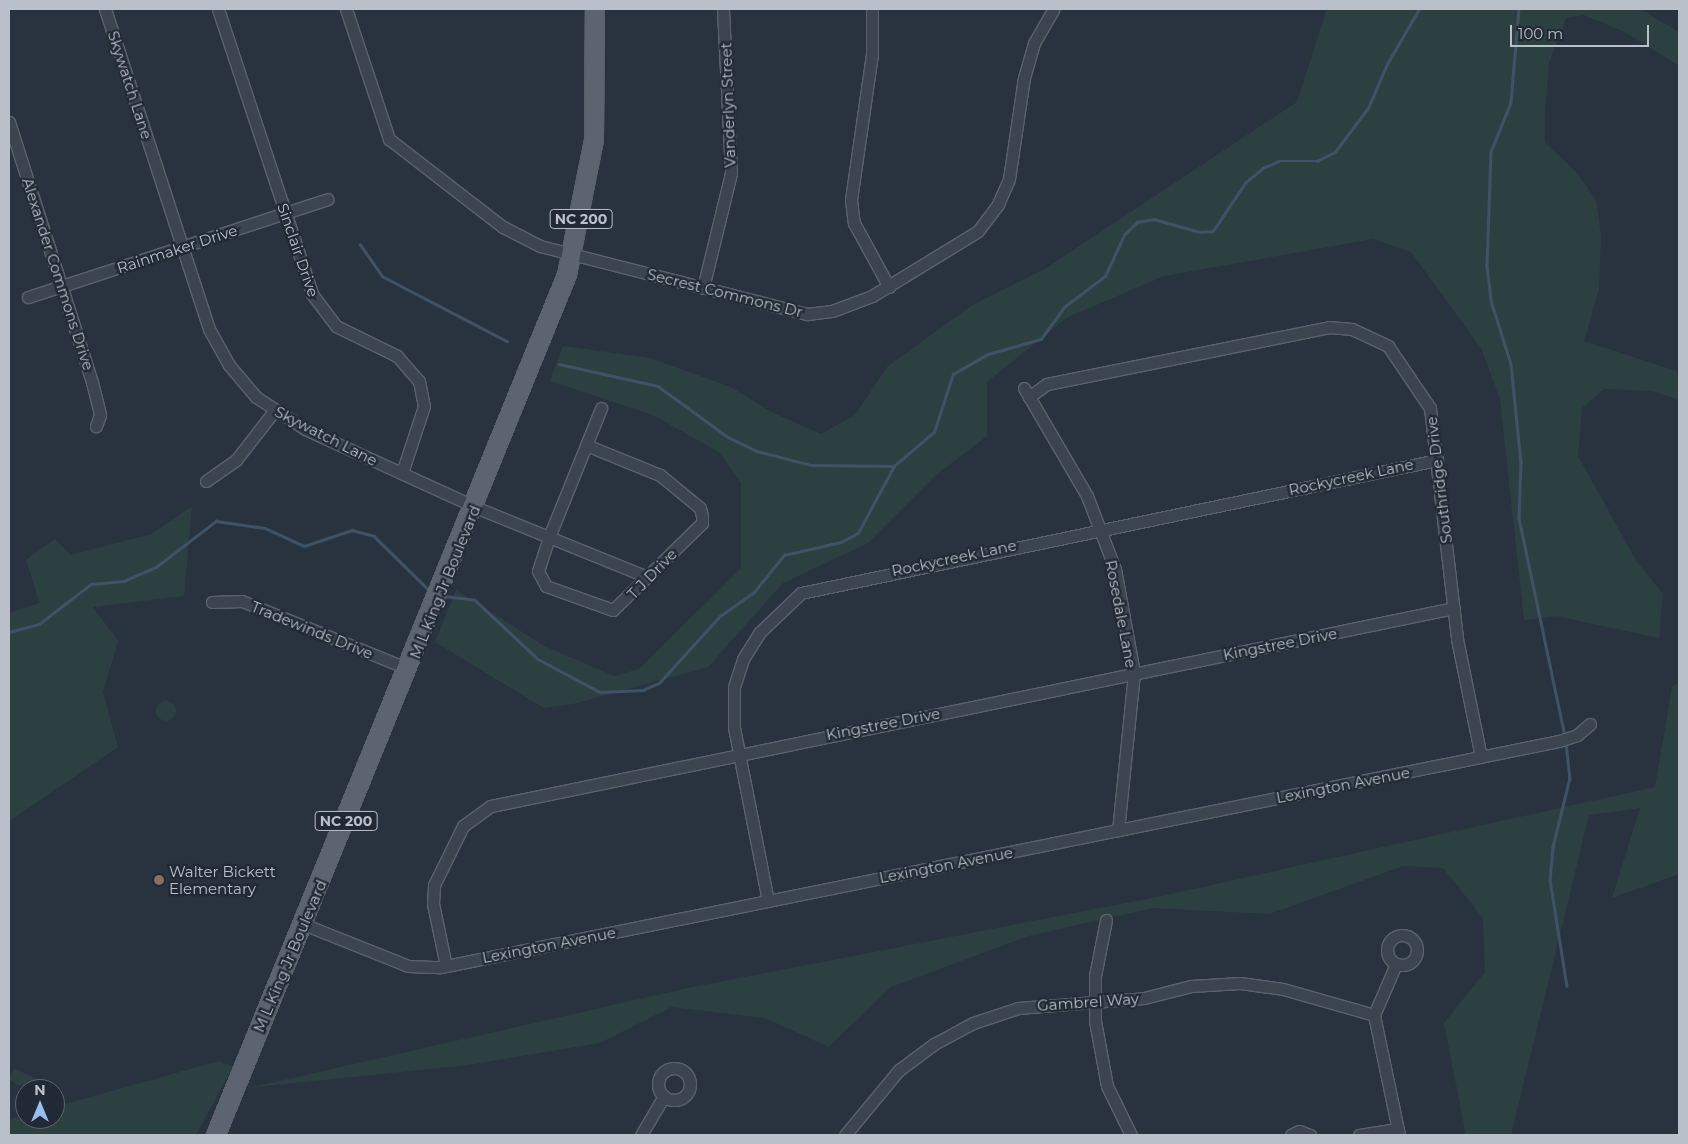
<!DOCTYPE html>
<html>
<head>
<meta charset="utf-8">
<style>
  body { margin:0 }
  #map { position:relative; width:1688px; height:1144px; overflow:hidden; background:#29333f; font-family:Montserrat,sans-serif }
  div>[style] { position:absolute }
  .green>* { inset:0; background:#2c4041 }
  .round { border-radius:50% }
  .stream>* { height:2.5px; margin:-1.25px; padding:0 1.25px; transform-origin:1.25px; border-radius:1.25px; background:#405266 }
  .roads { filter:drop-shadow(1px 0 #5a636c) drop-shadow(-1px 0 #5a636c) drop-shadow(0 1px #5a636c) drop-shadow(0 -1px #5a636c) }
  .street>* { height:11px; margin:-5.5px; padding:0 5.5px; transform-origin:5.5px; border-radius:5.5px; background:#3c454f }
  .street>.ring { margin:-5.5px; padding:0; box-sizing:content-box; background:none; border:11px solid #3c454f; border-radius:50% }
  .primary>* { height:18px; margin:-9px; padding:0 9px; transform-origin:9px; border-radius:9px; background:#5b646f }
  .dots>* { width:14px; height:14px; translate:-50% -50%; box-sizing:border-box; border:2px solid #212a34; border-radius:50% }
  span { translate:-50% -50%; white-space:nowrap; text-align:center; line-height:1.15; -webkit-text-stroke:4.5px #212a34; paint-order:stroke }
  .shield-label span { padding:1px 4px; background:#212a34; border:1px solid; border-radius:4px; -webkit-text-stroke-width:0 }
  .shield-label { font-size:14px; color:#b9c0c9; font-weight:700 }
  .street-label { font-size:15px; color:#b9c0c9 }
  .poi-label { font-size:15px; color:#b9c0c9 }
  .left { translate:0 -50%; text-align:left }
  .frame { position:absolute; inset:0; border:10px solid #b9c0c9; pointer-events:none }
  .north { position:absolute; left:15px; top:1079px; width:50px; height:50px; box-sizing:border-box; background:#212a34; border:1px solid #5e6670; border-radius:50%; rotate:0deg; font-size:14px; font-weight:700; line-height:20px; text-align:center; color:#b9c0c9 }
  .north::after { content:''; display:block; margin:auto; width:18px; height:22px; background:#99beee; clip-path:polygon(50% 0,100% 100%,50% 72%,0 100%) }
  .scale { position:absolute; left:1510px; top:25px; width:139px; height:22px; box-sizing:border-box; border:2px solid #b9c0c9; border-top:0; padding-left:6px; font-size:15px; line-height:18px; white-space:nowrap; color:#b9c0c9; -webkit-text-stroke:4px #212a34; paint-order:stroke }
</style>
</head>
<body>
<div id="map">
  <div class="green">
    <i style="clip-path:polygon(1327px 9px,1640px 9px,1679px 32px,1679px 66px,1625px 32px,1584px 15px,1566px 18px,1549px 63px,1545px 112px,1545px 142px,1577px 173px,1596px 200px,1601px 235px,1599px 289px,1584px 341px,1679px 372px,1679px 400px,1652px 391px,1604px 389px,1582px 408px,1578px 456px,1637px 562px,1663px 594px,1659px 638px,1556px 616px,1524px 620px,1500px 399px,1481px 348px,1411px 252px,1373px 239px,1164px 276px,1066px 318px,987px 382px,987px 436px,936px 475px,868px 543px,783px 583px,708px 667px,573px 704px,544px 708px,435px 642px,456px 590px,544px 646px,614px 676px,639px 669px,741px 568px,741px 483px,719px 452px,653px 415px,550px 381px,563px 346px,650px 358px,731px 387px,773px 413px,821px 434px,855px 415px,887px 367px,971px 306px,1045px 269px,1297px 102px)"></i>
    <i style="clip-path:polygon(192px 506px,184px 596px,93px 607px,118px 641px,103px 692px,118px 747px,9px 821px,9px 613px,40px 603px,26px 560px,55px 539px,71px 555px,152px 534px)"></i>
    <i style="clip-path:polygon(1679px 682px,1679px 874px,1612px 898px,1640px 808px,1589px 815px,1511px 1135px,1466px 1135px,1444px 1023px,1485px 972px,1483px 918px,1443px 868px,1403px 866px,1269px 914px,1153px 908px,1028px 936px,891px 987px,829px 1047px,765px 1018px,671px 1007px,600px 1043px,468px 1065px,248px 1088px,688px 988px,1162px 896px,1655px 787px,1672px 687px)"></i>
    <i class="round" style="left:156px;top:701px;width:20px;height:20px"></i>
    <i style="clip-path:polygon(219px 1061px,233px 1067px,196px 1135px,9px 1135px,9px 1120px,25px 1115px,25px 1119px,55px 1119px,55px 1107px)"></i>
    <i style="clip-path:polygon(14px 1068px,49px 1086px,53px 1089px,17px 1085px,9px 1079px)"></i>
  </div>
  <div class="stream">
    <i style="left:1519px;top:9px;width:94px;rotate:94.9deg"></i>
    <i style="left:1511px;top:103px;width:53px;rotate:112.2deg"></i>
    <i style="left:1491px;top:152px;width:114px;rotate:92deg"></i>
    <i style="left:1487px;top:266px;width:38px;rotate:83deg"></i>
    <i style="left:1492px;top:304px;width:63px;rotate:72.4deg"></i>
    <i style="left:1511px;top:364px;width:99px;rotate:84.2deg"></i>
    <i style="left:1521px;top:462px;width:56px;rotate:92deg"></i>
    <i style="left:1519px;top:518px;width:223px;rotate:78.1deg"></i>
    <i style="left:360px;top:244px;width:39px;rotate:55deg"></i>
    <i style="left:382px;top:276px;width:141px;rotate:27.5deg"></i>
    <i style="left:559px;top:364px;width:101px;rotate:12.5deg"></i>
    <i style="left:658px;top:386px;width:87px;rotate:36.1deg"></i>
    <i style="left:728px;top:437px;width:32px;rotate:26deg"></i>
    <i style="left:757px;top:451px;width:56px;rotate:14.5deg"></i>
    <i style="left:811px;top:465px;width:83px;rotate:0.7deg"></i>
    <i style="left:894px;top:466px;width:52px;rotate:-40.4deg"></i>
    <i style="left:934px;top:432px;width:61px;rotate:-71.9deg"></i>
    <i style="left:953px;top:374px;width:40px;rotate:-29.7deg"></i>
    <i style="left:988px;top:354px;width:55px;rotate:-15.8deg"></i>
    <i style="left:1041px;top:339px;width:39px;rotate:-54deg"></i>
    <i style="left:1064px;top:307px;width:51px;rotate:-37.1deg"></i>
    <i style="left:1105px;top:276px;width:45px;rotate:-65.1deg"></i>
    <i style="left:1124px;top:235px;width:18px;rotate:-45deg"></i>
    <i style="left:1137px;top:222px;width:17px;rotate:-10deg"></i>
    <i style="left:1154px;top:219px;width:48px;rotate:15.8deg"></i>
    <i style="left:1200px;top:232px;width:13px;rotate:-4deg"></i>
    <i style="left:1213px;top:231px;width:58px;rotate:-56.3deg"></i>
    <i style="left:1245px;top:183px;width:23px;rotate:-40deg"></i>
    <i style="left:1263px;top:168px;width:17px;rotate:-24deg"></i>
    <i style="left:1279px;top:161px;width:38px"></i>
    <i style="left:1317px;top:161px;width:20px;rotate:-27deg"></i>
    <i style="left:1335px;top:152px;width:55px;rotate:-53.1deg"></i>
    <i style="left:1368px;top:108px;width:48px;rotate:-66.6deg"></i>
    <i style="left:1387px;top:64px;width:64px;rotate:-59.8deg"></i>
    <i style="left:444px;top:596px;width:31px;rotate:7deg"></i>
    <i style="left:475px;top:600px;width:86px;rotate:43.1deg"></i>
    <i style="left:538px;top:659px;width:70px;rotate:28deg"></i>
    <i style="left:600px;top:692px;width:43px;rotate:-2.7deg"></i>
    <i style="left:643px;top:690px;width:17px;rotate:-24deg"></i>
    <i style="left:659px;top:683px;width:91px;rotate:-47.7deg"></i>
    <i style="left:720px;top:616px;width:42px;rotate:-35.2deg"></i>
    <i style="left:754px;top:592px;width:48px;rotate:-51deg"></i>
    <i style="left:784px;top:555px;width:58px;rotate:-12.8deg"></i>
    <i style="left:841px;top:542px;width:19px;rotate:-28deg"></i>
    <i style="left:858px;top:533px;width:76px;rotate:-61.8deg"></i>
    <i style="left:9px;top:632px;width:31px;rotate:-15deg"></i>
    <i style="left:39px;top:624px;width:66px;rotate:-37.6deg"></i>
    <i style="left:91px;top:584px;width:33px;rotate:-5deg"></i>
    <i style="left:124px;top:581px;width:35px;rotate:-24deg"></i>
    <i style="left:156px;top:567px;width:76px;rotate:-37.5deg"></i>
    <i style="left:216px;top:521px;width:49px;rotate:8.1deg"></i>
    <i style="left:265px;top:528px;width:43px;rotate:24.8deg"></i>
    <i style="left:304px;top:546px;width:51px;rotate:-18.4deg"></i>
    <i style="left:352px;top:530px;width:23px;rotate:15deg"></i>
    <i style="left:374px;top:536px;width:80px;rotate:44.5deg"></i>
    <i style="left:1566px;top:742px;width:36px;rotate:84deg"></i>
    <i style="left:1570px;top:778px;width:71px;rotate:103.8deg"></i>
    <i style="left:1553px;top:847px;width:33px;rotate:95deg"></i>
    <i style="left:1550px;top:880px;width:107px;rotate:80.9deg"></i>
  </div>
  <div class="roads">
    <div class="street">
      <i style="left:105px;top:9px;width:336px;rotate:72deg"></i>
      <i style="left:209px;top:329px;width:41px;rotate:60.9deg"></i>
      <i style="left:229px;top:365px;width:42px;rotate:49.8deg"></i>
      <i style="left:256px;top:397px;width:59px;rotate:33.1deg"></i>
      <i style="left:305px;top:429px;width:187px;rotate:24.6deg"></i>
      <i style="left:475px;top:507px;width:186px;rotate:22.1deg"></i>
      <i style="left:218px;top:9px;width:300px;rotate:71.7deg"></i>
      <i style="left:312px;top:294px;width:40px;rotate:53deg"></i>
      <i style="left:336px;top:326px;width:68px;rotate:26.2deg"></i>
      <i style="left:397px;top:356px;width:33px;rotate:49deg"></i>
      <i style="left:419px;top:381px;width:25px;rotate:79deg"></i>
      <i style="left:424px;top:406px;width:71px;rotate:108.2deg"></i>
      <i style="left:346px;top:9px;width:137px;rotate:71.7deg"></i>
      <i style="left:389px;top:139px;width:144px;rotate:37.7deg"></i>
      <i style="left:503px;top:227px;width:42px;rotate:27.2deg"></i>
      <i style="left:540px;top:246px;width:276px;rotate:14.3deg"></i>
      <i style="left:807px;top:314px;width:25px;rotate:-7deg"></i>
      <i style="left:832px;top:311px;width:43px;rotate:-20.6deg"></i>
      <i style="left:872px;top:296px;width:124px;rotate:-31.5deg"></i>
      <i style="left:978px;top:231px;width:34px;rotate:-53deg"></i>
      <i style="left:998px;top:204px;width:27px;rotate:-66deg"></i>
      <i style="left:1009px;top:179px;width:102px;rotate:-81.6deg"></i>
      <i style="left:1024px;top:78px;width:36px;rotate:-74deg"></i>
      <i style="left:1034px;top:43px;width:39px;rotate:-60deg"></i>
      <i style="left:872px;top:9px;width:45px;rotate:90deg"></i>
      <i style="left:872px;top:54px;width:148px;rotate:98.2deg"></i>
      <i style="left:851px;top:200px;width:23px;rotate:83deg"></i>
      <i style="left:854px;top:223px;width:73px;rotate:61.3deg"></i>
      <i style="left:9px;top:122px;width:273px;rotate:72.3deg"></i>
      <i style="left:92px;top:382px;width:34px;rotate:76deg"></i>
      <i style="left:100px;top:415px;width:12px;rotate:110deg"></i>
      <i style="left:703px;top:288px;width:118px;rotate:-76.3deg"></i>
      <i style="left:731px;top:173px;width:164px;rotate:-92.8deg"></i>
      <i style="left:28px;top:297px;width:315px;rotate:-18.1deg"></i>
      <i style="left:1024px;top:388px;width:125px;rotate:59.7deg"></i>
      <i style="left:1087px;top:496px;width:78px;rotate:69deg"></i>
      <i style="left:1115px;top:569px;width:106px;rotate:79.6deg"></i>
      <i style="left:1134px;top:673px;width:158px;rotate:95.8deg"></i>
      <i style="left:1029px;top:397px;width:22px;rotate:-36deg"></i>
      <i style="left:1047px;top:384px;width:288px;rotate:-11.4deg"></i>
      <i style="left:1329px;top:327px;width:23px;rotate:5deg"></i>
      <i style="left:1352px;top:329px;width:40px;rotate:25deg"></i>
      <i style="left:1388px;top:346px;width:75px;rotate:55.9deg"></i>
      <i style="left:1430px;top:408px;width:233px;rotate:83.3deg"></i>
      <i style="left:1457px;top:639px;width:120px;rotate:78.5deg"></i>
      <i style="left:586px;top:445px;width:80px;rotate:22.1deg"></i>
      <i style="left:660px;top:475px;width:52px;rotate:39.5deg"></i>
      <i style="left:700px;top:508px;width:8px;rotate:76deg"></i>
      <i style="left:702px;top:516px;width:7px;rotate:90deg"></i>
      <i style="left:702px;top:523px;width:124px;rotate:135.7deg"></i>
      <i style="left:613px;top:610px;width:71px;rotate:-160.3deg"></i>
      <i style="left:546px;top:586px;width:17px;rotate:-118deg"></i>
      <i style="left:538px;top:571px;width:36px;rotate:-72deg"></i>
      <i style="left:549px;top:537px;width:139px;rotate:-68deg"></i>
      <i style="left:206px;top:481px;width:37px;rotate:-35deg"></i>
      <i style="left:236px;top:460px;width:62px;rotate:-52.2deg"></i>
      <i style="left:212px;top:602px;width:30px;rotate:-2deg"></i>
      <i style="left:242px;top:601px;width:180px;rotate:22.2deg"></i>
      <i style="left:768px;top:901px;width:177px;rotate:-101.1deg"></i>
      <i style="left:734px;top:727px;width:40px;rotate:-90deg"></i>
      <i style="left:734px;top:687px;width:29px;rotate:-72deg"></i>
      <i style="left:743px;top:659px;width:31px;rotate:-58deg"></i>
      <i style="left:759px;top:633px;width:58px;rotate:-43.6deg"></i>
      <i style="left:801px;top:593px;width:650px;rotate:-11.81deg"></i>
      <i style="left:1106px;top:920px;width:57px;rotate:101.1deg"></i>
      <i style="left:1095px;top:976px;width:45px;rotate:90deg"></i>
      <i style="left:1095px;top:1021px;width:66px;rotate:79.5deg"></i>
      <i style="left:1107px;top:1086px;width:55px;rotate:63.9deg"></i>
      <i style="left:303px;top:924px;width:113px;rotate:21.8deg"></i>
      <i style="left:408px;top:966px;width:33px;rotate:2deg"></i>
      <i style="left:441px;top:967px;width:1141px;rotate:-11.43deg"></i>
      <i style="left:1559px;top:741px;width:19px;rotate:-18deg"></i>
      <i style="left:1577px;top:735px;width:17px;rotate:-40deg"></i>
      <i class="ring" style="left:1387px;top:935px;width:19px;height:19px"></i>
      <i style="left:1396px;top:964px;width:56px;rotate:113.3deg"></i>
      <i style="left:1374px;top:1015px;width:123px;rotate:78.2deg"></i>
      <i style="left:446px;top:966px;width:63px;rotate:-101.8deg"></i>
      <i style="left:433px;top:904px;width:19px;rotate:-87deg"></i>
      <i style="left:434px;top:885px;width:66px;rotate:-63.8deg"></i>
      <i style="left:463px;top:826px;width:34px;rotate:-36deg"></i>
      <i style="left:491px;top:806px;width:983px;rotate:-11.62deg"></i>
      <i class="ring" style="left:658px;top:1068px;width:21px;height:21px"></i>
      <i style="left:641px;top:1135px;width:45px;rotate:-59.5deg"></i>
      <i style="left:845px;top:1135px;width:85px;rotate:-50.3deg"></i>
      <i style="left:899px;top:1070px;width:44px;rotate:-36.6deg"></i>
      <i style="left:934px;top:1044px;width:44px;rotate:-28.3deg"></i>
      <i style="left:973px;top:1023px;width:47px;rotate:-18.4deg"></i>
      <i style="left:1018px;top:1008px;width:126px;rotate:-4.5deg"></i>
      <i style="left:1144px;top:998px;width:49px;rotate:-14.3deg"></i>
      <i style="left:1191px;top:986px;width:49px;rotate:-3.5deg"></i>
      <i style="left:1240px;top:983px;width:43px;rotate:7.9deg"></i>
      <i style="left:1283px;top:989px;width:95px;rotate:15.9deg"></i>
      <i style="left:1291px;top:1135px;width:9px;rotate:-27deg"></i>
      <i style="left:1299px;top:1131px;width:12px;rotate:20deg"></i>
      <i style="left:1359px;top:1135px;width:39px;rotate:-9deg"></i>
    </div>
    <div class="primary">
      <i style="left:216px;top:1135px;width:929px;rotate:-67.8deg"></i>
      <i style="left:567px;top:275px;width:138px;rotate:-78.7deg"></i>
      <i style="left:594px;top:140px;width:131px;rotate:-89.6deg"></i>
    </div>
  </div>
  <div class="dots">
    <i style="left:159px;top:880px;background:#8d6e63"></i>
  </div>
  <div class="shield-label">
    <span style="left:581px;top:219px">NC 200</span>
    <span style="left:346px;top:821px">NC 200</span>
  </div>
  <div class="street-label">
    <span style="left:130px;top:85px;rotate:72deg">Skywatch Lane</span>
    <span style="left:728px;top:105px;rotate:-92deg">Vanderlyn Street</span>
    <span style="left:177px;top:249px;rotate:-18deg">Rainmaker Drive</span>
    <span style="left:298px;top:250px;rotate:71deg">Sinclair Drive</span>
    <span style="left:58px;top:274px;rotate:72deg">Alexander Commons Drive</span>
    <span style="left:725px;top:293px;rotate:14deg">Secrest Commons Dr</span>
    <span style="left:326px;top:436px;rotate:27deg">Skywatch Lane</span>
    <span style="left:1351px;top:477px;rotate:-12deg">Rockycreek Lane</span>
    <span style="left:1439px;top:480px;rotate:-97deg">Southridge Drive</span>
    <span style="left:954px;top:558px;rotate:-12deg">Rockycreek Lane</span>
    <span style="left:652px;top:574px;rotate:-46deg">T J Drive</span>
    <span style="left:445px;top:582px;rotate:-68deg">M L King Jr Boulevard</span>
    <span style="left:1121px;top:614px;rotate:79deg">Rosedale Lane</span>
    <span style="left:312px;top:630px;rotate:22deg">Tradewinds Drive</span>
    <span style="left:1280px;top:644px;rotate:-11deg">Kingstree Drive</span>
    <span style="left:883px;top:724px;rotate:-11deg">Kingstree Drive</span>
    <span style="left:1343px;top:785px;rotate:-11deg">Lexington Avenue</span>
    <span style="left:946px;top:865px;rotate:-11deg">Lexington Avenue</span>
    <span style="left:549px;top:945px;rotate:-11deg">Lexington Avenue</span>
    <span style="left:290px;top:956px;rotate:-67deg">M L King Jr Boulevard</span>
    <span style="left:1088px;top:1002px;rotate:-4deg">Gambrel Way</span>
  </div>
  <div class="poi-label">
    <span class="left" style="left:169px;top:880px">Walter Bickett<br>Elementary</span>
  </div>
  <div class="frame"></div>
  <div class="north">N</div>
  <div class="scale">100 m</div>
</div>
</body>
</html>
